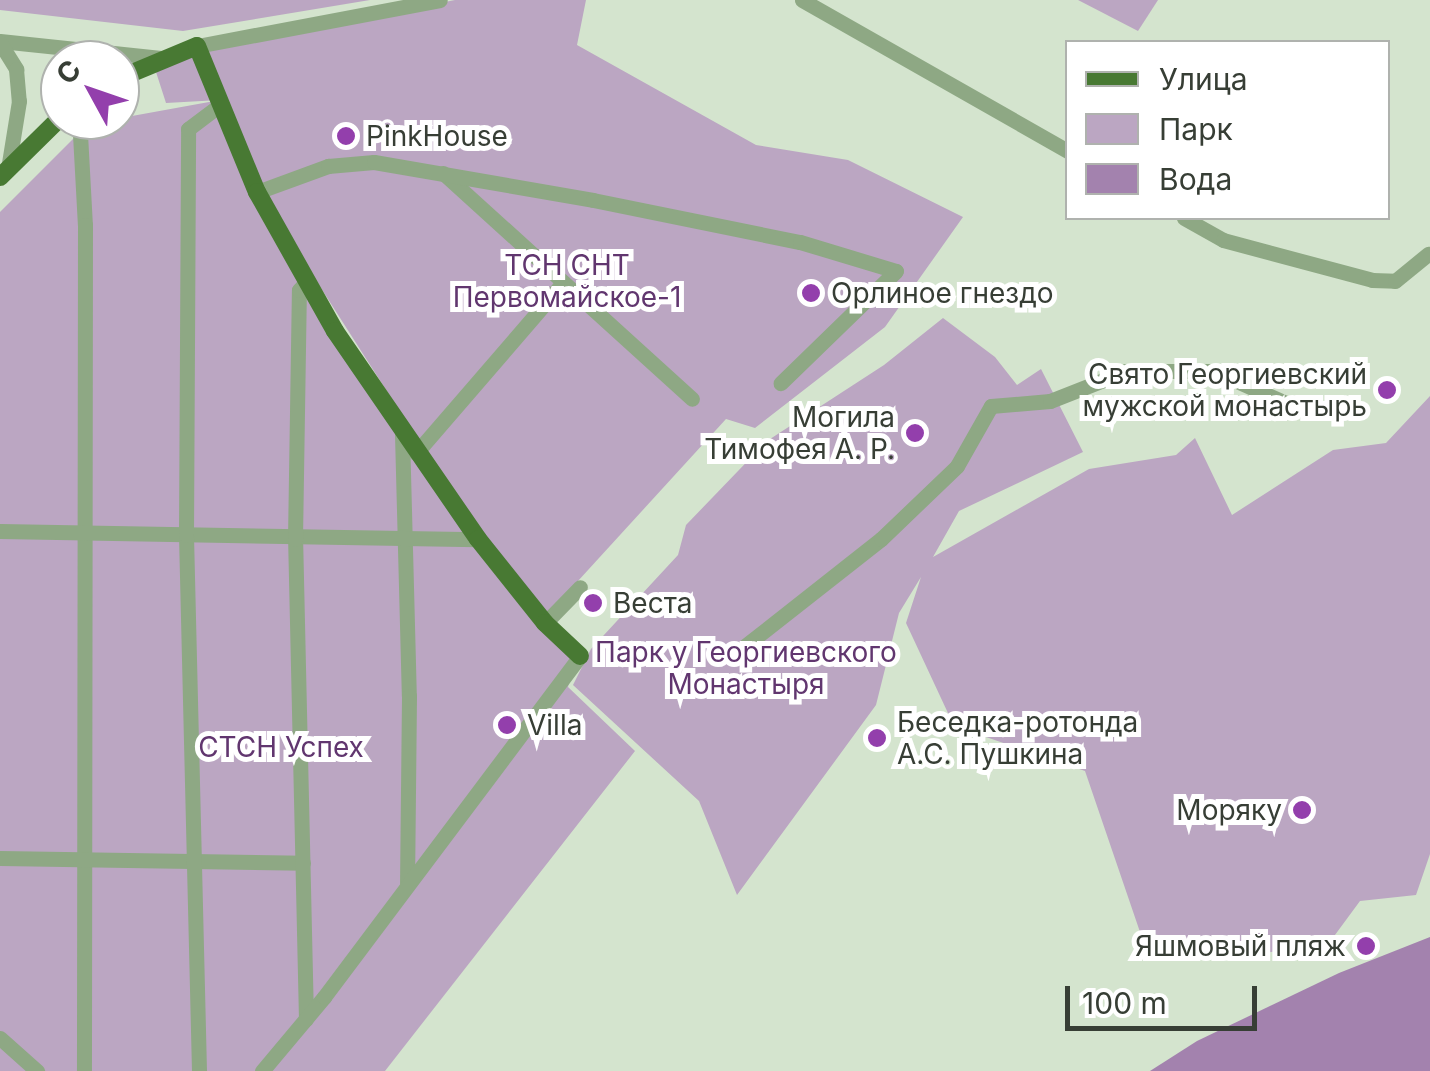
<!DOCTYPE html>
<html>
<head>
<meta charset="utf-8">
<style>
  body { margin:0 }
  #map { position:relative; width:1430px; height:1071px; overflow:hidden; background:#d4e4ce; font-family:Inter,sans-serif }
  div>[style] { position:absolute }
  .green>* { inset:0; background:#bba6c2 }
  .water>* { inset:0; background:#a382ae }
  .minor>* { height:15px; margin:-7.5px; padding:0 7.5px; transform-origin:7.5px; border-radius:7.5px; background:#8ea884 }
  .major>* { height:18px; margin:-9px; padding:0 9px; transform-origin:9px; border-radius:9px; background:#487933 }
  .dots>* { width:28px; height:28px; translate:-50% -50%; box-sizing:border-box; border:5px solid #fff; border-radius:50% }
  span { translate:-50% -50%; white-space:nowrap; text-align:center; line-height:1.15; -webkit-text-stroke:10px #fff; paint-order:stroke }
  .poi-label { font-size:28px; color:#373e35 }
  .left { translate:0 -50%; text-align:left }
  .right { translate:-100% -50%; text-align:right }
  .park-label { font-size:28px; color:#61366f }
  .legend { position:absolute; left:1065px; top:40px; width:325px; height:180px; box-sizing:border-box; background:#fff; border:2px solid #afb2ae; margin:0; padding:12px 18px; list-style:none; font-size:30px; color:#373e35 }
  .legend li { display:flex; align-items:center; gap:20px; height:50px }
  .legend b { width:50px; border:2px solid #afb2ae }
  .north { position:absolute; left:40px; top:40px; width:100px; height:100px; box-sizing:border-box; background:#fff; border:2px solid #afb2ae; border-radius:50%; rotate:310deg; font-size:28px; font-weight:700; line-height:40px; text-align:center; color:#373e35 }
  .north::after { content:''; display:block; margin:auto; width:35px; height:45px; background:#933fac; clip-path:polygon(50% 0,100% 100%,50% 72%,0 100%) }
  .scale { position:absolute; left:1065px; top:986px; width:192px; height:45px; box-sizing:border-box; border:5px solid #373e35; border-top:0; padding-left:12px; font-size:30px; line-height:35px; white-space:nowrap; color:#373e35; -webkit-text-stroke:8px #fff; paint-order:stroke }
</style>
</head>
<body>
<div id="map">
  <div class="green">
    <i style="clip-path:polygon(0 0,370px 0,183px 31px,0 10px)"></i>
    <i style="clip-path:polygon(455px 0,586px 0,577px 45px,756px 145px,848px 160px,963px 217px,885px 327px,755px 428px,726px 419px,546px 616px,480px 537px,280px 224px,390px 407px,483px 546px,575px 657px,568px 687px,635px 751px,385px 1071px,0 1071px,0 212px,88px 124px,220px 100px,166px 103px,156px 72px,189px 52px)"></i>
    <i style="clip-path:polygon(1078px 0,1158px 0,1138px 31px)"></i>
    <i style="clip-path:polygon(943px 318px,995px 357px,1017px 385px,1041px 369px,1083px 452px,959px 511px,933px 557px,1089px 469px,1176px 455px,1195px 438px,1232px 515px,1333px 450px,1386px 443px,1430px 396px,1430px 854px,1416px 895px,1360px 901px,1332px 939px,1266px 953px,1140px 932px,1085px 771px,954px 726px,906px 623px,921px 577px,899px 613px,876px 705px,737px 895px,699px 801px,573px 685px,591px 649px,678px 555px,686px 525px,767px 441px,884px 365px)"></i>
  </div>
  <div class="water">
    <i style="clip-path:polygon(1430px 937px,1430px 1071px,1150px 1071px,1197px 1041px,1339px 973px)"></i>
  </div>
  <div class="minor">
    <i style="left:802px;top:0;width:306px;rotate:29.6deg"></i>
    <i style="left:0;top:41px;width:164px;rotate:6deg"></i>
    <i style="left:0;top:43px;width:31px;rotate:58deg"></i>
    <i style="left:16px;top:69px;width:32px;rotate:85deg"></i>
    <i style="left:19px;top:101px;width:69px;rotate:99.2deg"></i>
    <i style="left:197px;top:46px;width:247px;rotate:-10.7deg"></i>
    <i style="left:71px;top:120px;width:17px;rotate:57deg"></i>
    <i style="left:80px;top:134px;width:91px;rotate:86.9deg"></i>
    <i style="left:85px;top:225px;width:846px;rotate:90.07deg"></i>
    <i style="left:443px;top:173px;width:336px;rotate:42.2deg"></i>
    <i style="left:257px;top:192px;width:76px;rotate:-20.1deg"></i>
    <i style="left:328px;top:166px;width:46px;rotate:-5deg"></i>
    <i style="left:374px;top:162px;width:222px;rotate:9.8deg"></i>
    <i style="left:593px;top:200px;width:211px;rotate:11.5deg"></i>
    <i style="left:800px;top:242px;width:100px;rotate:16.8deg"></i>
    <i style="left:896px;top:271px;width:161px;rotate:135.8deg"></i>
    <i style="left:1184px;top:218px;width:45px;rotate:29.4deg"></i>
    <i style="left:1223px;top:240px;width:154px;rotate:15deg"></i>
    <i style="left:1372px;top:280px;width:23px;rotate:2deg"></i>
    <i style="left:1395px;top:281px;width:43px;rotate:-39.3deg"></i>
    <i style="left:402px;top:434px;width:262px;rotate:88.5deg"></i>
    <i style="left:409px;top:696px;width:187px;rotate:90.6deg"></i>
    <i style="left:416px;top:453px;width:223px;rotate:-49.2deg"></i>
    <i style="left:0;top:531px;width:478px;rotate:1deg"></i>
    <i style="left:545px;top:623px;width:50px;rotate:-45.8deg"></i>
    <i style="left:745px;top:646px;width:173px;rotate:-38.2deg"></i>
    <i style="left:881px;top:539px;width:105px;rotate:-43.8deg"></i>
    <i style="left:957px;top:466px;width:69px;rotate:-60.5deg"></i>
    <i style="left:991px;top:406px;width:59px;rotate:-4.8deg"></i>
    <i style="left:1050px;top:401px;width:82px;rotate:-21.5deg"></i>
    <i style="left:1126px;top:371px;width:88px"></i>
    <i style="left:1214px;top:371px;width:101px;rotate:24deg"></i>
    <i style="left:0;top:858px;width:303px;rotate:0.9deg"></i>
    <i style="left:306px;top:1019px;width:480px;rotate:-91.3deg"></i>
    <i style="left:295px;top:539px;width:249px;rotate:-89.1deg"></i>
    <i style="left:299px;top:290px;width:12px;rotate:-48deg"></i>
    <i style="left:0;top:1038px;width:50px;rotate:41.7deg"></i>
    <i style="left:199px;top:1071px;width:536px;rotate:-91.39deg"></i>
    <i style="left:186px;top:535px;width:406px;rotate:-89.7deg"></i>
    <i style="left:188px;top:129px;width:38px;rotate:-37deg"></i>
    <i style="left:262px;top:1071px;width:97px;rotate:-50deg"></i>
    <i style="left:324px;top:997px;width:426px;rotate:-53.1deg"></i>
  </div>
  <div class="major">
    <i style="left:120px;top:78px;width:83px;rotate:-22.6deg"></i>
    <i style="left:197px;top:46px;width:158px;rotate:67.7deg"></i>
    <i style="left:257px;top:192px;width:159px;rotate:60.7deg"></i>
    <i style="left:335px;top:331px;width:252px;rotate:55.5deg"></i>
    <i style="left:478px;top:539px;width:107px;rotate:51.4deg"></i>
    <i style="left:545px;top:623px;width:48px;rotate:43.3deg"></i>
    <i style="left:0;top:177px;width:84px;rotate:-44.5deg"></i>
  </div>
  <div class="dots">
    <i style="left:346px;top:136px;background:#933fac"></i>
    <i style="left:811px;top:293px;background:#933fac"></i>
    <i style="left:1387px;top:390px;background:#933fac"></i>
    <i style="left:915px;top:433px;background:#933fac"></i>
    <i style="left:593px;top:603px;background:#933fac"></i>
    <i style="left:507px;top:725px;background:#933fac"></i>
    <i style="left:877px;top:738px;background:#933fac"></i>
    <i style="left:1302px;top:810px;background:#933fac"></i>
    <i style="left:1366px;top:946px;background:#933fac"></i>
  </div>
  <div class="poi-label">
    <span class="left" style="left:366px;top:136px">PinkHouse</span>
    <span class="left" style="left:831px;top:293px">Орлиное гнездо</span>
    <span class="right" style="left:1367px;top:390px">Свято Георгиевский<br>мужской монастырь</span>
    <span class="right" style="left:895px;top:433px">Могила<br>Тимофея А. Р.</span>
    <span class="left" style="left:613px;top:603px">Веста</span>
    <span class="left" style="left:897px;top:738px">Беседка-ротонда<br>А.С. Пушкина</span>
    <span class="left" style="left:527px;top:725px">Villa</span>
    <span class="right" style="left:1282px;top:810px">Моряку</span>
    <span class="right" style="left:1346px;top:946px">Яшмовый пляж</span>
  </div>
  <div class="park-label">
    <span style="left:567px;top:281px">ТСН СНТ<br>Первомайское-1</span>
    <span style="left:746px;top:668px">Парк у Георгиевского<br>Монастыря</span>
    <span style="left:281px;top:747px">СТСН Успех</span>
  </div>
  <ul class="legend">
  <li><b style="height:12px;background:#487933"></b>Улица</li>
  <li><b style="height:28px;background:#bba6c2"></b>Парк</li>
  <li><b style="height:28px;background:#a382ae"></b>Вода</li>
  </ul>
  <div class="north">С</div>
  <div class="scale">100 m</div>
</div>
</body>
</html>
